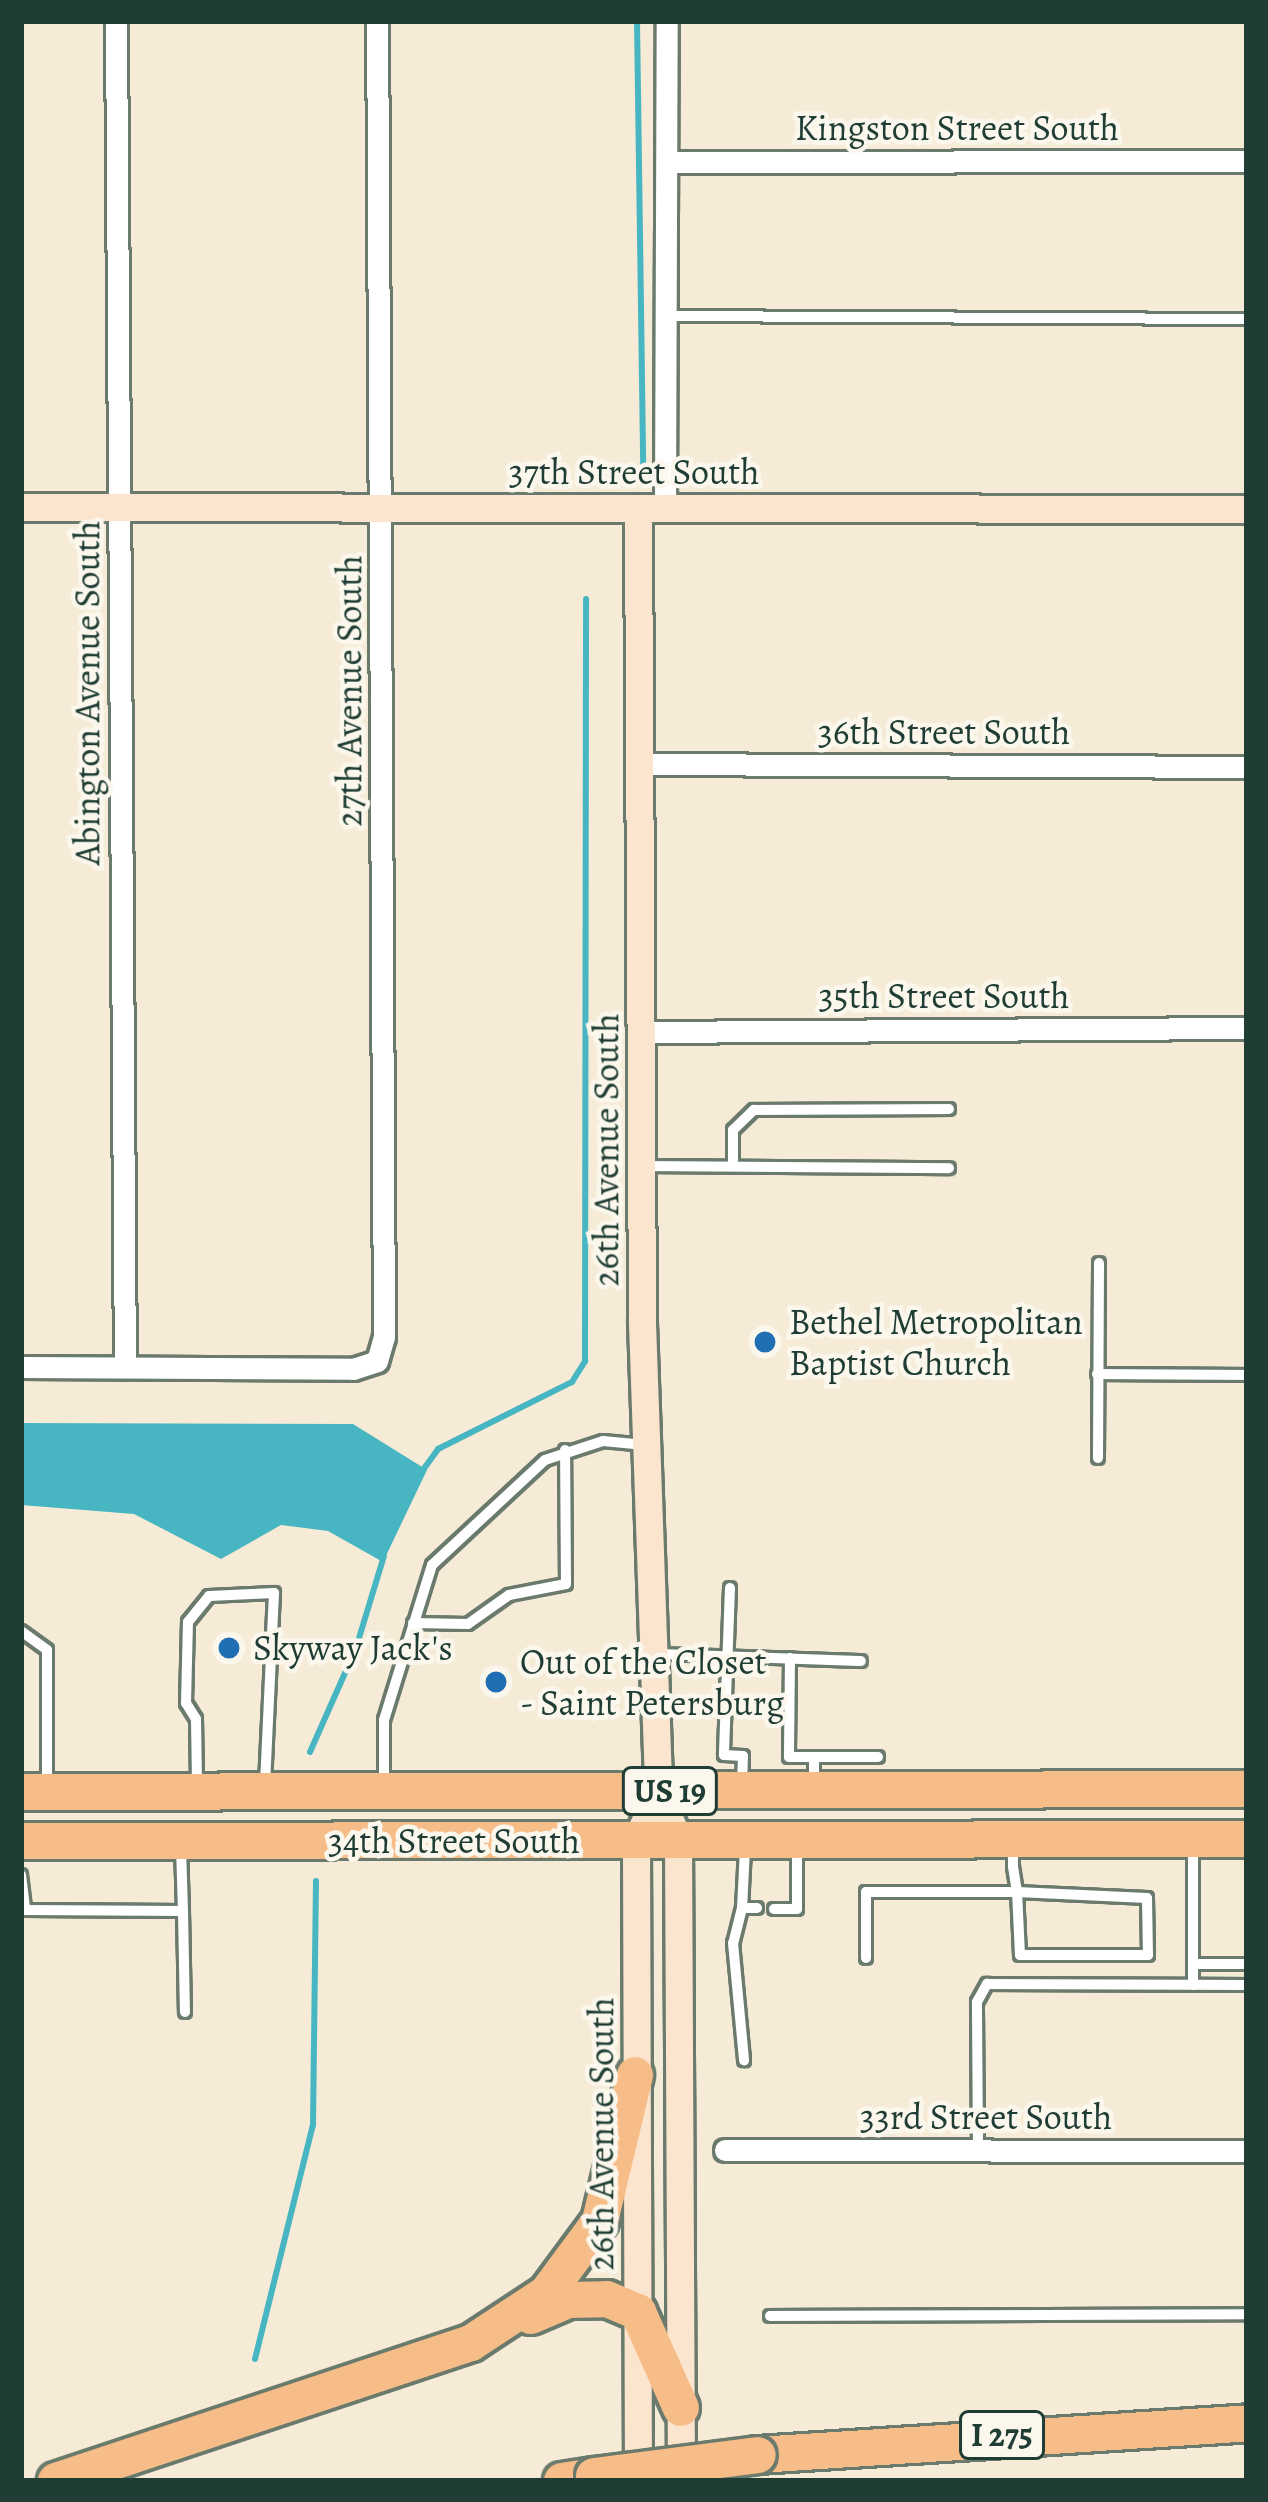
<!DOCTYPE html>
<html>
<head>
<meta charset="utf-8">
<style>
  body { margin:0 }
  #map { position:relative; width:1268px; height:2502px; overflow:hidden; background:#f6ebd6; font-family:Alegreya,serif }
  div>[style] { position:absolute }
  .water>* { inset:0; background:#48b6c2 }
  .stream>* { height:6px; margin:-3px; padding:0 3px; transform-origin:3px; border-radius:3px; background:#48b6c2 }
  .roads { filter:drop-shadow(3px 0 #6a7a6d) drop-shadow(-3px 0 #6a7a6d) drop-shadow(0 3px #6a7a6d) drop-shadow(0 -3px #6a7a6d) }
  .lane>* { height:10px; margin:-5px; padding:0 5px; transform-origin:5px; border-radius:5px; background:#fff }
  .street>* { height:21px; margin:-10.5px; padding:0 10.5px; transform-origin:10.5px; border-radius:10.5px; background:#fff }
  .secondary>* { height:27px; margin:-13.5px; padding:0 13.5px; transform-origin:13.5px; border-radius:13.5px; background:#fce5cf }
  .highway>* { height:36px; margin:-18px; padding:0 18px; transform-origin:18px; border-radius:18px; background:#f7bd88 }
  .bridges { filter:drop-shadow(3px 0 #6a7a6d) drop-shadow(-3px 0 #6a7a6d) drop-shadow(0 3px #6a7a6d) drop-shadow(0 -3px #6a7a6d) }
  .highway-bridge>* { height:36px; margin:-18px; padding:0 18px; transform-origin:18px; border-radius:18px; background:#f7bd88 }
  .dots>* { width:33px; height:33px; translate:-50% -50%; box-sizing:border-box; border:6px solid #fbf7ec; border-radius:50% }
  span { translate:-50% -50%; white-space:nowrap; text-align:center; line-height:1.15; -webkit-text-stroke:9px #fbf7ec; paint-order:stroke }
  .shield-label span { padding:3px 9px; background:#fbf7ec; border:3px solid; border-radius:9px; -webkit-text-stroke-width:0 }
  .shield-label { font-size:33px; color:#1f3d34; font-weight:700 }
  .street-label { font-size:36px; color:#1f3d34 }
  .poi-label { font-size:36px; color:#1f3d34 }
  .left { translate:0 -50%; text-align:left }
  .frame { position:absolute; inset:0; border:24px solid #1f3d34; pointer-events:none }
</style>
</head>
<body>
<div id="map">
  <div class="water">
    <i style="clip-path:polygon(21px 1423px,353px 1424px,427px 1470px,383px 1562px,328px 1531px,281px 1525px,221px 1559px,134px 1514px,21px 1505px)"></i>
  </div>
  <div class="stream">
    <i style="left:637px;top:21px;width:452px;rotate:89.2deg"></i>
    <i style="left:420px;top:1474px;width:31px;rotate:-54deg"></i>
    <i style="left:438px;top:1449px;width:150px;rotate:-26.6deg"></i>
    <i style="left:572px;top:1382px;width:25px;rotate:-58deg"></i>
    <i style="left:585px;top:1361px;width:762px;rotate:-89.92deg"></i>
    <i style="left:310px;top:1752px;width:114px;rotate:-66.1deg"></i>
    <i style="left:356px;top:1648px;width:96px;rotate:-73.1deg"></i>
    <i style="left:255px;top:2359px;width:241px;rotate:-76.1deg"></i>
    <i style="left:313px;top:2125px;width:244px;rotate:-89.3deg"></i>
  </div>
  <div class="roads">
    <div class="lane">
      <i style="left:666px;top:316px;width:581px;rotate:0.3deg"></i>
      <i style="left:733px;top:1165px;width:35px;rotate:-90deg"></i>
      <i style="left:733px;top:1130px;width:29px;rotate:-44deg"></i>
      <i style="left:754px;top:1110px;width:195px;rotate:-0.3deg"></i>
      <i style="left:645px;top:1166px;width:304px;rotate:0.4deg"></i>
      <i style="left:1097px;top:1374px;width:150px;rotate:0.4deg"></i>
      <i style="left:1098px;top:1458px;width:195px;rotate:-89.7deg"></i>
      <i style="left:730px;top:1588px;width:167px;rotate:92.1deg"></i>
      <i style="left:724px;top:1755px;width:19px;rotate:3deg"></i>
      <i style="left:743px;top:1756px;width:25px;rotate:92deg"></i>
      <i style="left:413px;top:1623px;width:55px;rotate:1deg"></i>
      <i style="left:468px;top:1624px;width:50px;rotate:-35.3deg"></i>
      <i style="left:509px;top:1595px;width:58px;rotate:-10.9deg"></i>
      <i style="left:566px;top:1584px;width:134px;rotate:-90.4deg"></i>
      <i style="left:21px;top:1631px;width:32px;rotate:36deg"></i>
      <i style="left:47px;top:1650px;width:133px;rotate:90deg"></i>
      <i style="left:657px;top:1654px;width:204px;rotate:2deg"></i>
      <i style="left:790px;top:1658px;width:99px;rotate:90.6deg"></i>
      <i style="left:789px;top:1757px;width:25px"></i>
      <i style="left:814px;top:1757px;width:28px;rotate:90deg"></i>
      <i style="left:814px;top:1757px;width:64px"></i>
      <i style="left:197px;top:1783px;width:64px;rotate:-90.9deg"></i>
      <i style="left:196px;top:1719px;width:19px;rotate:-122deg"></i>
      <i style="left:186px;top:1703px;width:81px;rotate:-88.6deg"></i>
      <i style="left:188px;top:1622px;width:33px;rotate:-51deg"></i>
      <i style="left:209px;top:1596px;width:65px;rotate:-2.6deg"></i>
      <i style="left:274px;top:1593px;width:189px;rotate:92.7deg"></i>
      <i style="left:384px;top:1783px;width:63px;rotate:-90deg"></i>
      <i style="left:384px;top:1720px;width:162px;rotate:-72.8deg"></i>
      <i style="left:432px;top:1565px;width:154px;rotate:-42.9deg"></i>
      <i style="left:545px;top:1460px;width:61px;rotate:-18.1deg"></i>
      <i style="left:603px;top:1441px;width:42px;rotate:5.4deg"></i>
      <i style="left:745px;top:1849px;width:59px;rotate:92.9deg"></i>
      <i style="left:742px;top:1908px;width:15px"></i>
      <i style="left:21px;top:1875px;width:35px;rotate:83deg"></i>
      <i style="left:25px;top:1910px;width:158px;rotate:0.4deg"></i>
      <i style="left:183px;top:1911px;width:62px;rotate:-91.8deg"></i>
      <i style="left:742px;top:1908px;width:36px;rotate:104deg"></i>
      <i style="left:733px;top:1943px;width:118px;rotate:84.6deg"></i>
      <i style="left:774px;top:1909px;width:23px"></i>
      <i style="left:797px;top:1909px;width:65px;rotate:-90deg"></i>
      <i style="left:183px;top:1911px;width:101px;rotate:88.9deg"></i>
      <i style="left:866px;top:1958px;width:66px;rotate:-90deg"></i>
      <i style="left:866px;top:1892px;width:151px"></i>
      <i style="left:1017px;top:1892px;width:130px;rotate:2.6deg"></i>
      <i style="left:1147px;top:1898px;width:57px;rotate:89deg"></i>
      <i style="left:1148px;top:1955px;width:128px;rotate:180deg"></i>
      <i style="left:1020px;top:1955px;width:63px;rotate:-92.7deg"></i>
      <i style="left:1017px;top:1892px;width:26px;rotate:-99deg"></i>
      <i style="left:1013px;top:1866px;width:18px;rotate:-90deg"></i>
      <i style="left:1193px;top:1964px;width:54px"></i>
      <i style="left:1193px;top:1985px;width:137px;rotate:-90deg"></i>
      <i style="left:978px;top:2151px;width:149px;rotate:-90.4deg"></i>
      <i style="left:977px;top:2002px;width:21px;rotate:-61deg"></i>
      <i style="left:987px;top:1984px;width:260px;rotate:0.2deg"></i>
      <i style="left:770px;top:2316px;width:477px;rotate:-0.2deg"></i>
    </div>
    <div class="street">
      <i style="left:116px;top:21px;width:1344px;rotate:89.62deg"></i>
      <i style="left:668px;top:162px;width:579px;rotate:-0.1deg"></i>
      <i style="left:665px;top:508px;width:487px;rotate:-89.8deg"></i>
      <i style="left:641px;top:764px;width:606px;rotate:0.28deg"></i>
      <i style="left:642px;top:1032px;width:605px;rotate:-0.38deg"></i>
      <i style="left:21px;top:1367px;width:332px;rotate:0.3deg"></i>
      <i style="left:353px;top:1369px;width:25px;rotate:-18deg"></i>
      <i style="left:377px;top:1361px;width:25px;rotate:-74deg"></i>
      <i style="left:384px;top:1337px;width:1316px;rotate:-90.3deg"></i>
      <i style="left:725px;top:2150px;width:522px;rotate:0.11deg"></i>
    </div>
    <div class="secondary">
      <i style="left:21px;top:507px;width:1226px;rotate:0.09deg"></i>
      <i style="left:638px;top:509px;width:814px;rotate:89.72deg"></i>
      <i style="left:642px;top:1323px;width:468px;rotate:88deg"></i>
      <i style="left:658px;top:1791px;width:52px;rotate:67.4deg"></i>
      <i style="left:678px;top:1839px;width:642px;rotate:89.73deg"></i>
      <i style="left:638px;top:2481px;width:640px;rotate:-90.18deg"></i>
      <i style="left:636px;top:1841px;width:55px;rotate:-66.3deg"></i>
    </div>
    <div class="highway">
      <i style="left:21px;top:1792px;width:1226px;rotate:-0.14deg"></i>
      <i style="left:21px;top:1841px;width:1226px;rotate:-0.09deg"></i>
      <i style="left:531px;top:2316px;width:40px;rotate:-23.4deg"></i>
      <i style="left:568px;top:2300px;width:39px;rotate:-1deg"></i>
      <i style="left:607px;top:2299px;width:34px;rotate:23deg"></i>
      <i style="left:638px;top:2312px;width:105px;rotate:65.9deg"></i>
      <i style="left:758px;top:2455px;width:490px;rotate:-3.7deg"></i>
      <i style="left:56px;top:2481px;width:437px;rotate:-18.4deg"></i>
      <i style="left:471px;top:2343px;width:91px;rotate:-33.3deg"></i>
      <i style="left:547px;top:2293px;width:89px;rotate:-53.6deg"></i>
      <i style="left:600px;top:2221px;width:150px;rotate:-76.5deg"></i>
      <i style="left:562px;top:2481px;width:32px;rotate:-9deg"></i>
    </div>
  </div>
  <div class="bridges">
    <div class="highway-bridge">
      <i style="left:594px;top:2476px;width:165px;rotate:-7.3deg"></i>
    </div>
  </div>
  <div class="dots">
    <i style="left:765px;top:1342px;background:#1f6fb2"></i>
    <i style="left:229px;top:1648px;background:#1f6fb2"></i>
    <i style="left:496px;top:1682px;background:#1f6fb2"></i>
  </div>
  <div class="shield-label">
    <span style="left:670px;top:1791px">US 19</span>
    <span style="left:1002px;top:2435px">I 275</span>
  </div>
  <div class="street-label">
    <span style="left:957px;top:128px">Kingston Street South</span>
    <span style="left:634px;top:472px">37th Street South</span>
    <span style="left:349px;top:691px;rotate:-90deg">27th Avenue South</span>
    <span style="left:87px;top:693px;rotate:-90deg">Abington Avenue South</span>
    <span style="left:944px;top:732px">36th Street South</span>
    <span style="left:944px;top:996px">35th Street South</span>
    <span style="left:606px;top:1150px;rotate:-90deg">26th Avenue South</span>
    <span style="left:454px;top:1841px">34th Street South</span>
    <span style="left:986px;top:2117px">33rd Street South</span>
    <span style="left:601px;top:2134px;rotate:-90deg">26th Avenue South</span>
  </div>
  <div class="poi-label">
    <span class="left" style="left:789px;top:1342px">Bethel Metropolitan<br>Baptist Church</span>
    <span class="left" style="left:253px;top:1648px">Skyway Jack's</span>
    <span class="left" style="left:520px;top:1682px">Out of the Closet<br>- Saint Petersburg</span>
  </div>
  <div class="frame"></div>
</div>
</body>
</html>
